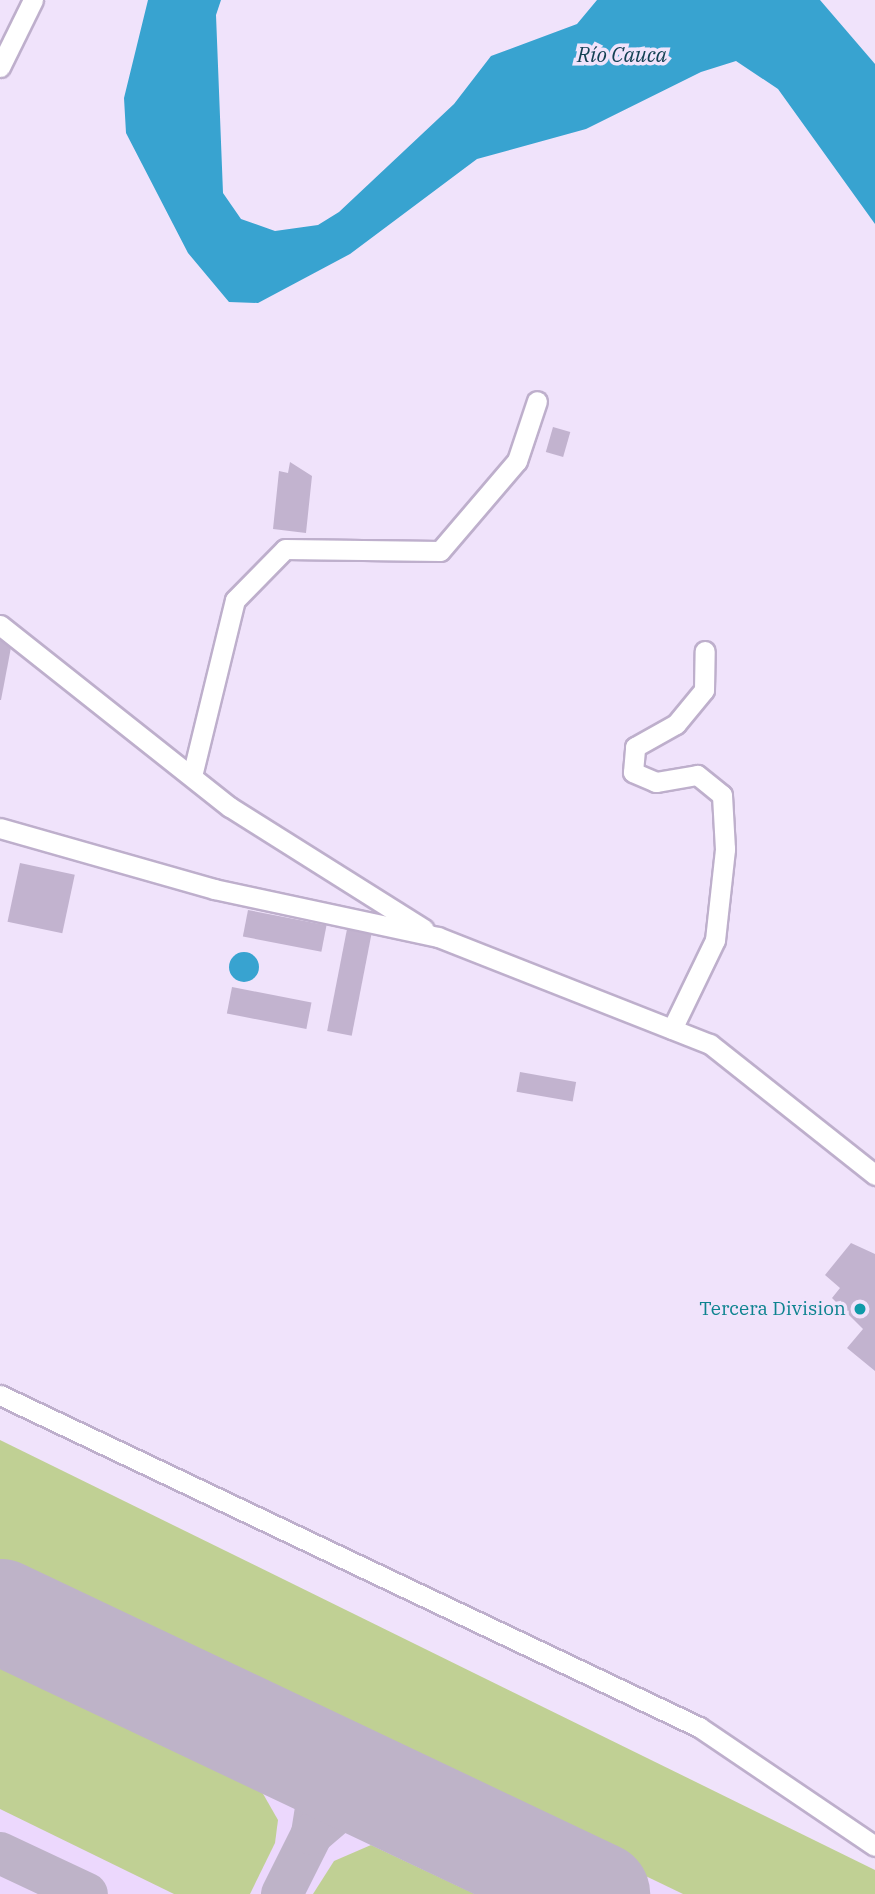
<!DOCTYPE html>
<html>
<head>
<meta charset="utf-8">
<style>
  body { margin:0 }
  #map { position:relative; width:875px; height:1894px; overflow:hidden; background:#f0e3fb; font-family:"IBM Plex Serif",serif }
  div>[style] { position:absolute }
  .built>* { inset:0; background:#ecd8fd }
  .green>* { inset:0; background:#c0d094 }
  .water>* { inset:0; background:#38a3d0 }
  .round { border-radius:50% }
  .taxiway>* { height:42px; margin:-21px; padding:0 21px; transform-origin:21px; border-radius:21px; background:#beb3c8 }
  .runway>* { height:105px; margin:-52.5px; padding:0 52.5px; transform-origin:52.5px; border-radius:52.5px; background:#beb3c8 }
  .building>* { inset:0; background:#c2b3cf; transform-origin:0 0 }
  .roads { filter:drop-shadow(2px 0 #beafcc) drop-shadow(-2px 0 #beafcc) drop-shadow(0 2px #beafcc) drop-shadow(0 -2px #beafcc) }
  .minor>* { height:19px; margin:-9.5px; padding:0 9.5px; transform-origin:9.5px; border-radius:9.5px; background:#fff }
  .dots>* { width:19px; height:19px; translate:-50% -50%; box-sizing:border-box; border:4px solid #f0e3fb; border-radius:50% }
  span { translate:-50% -50%; white-space:nowrap; text-align:center; line-height:1.15; -webkit-text-stroke:7px #f0e3fb; paint-order:stroke }
  .culture-label { font-size:19px; color:#0d838f }
  .right { translate:-100% -50%; text-align:right }
  .water-label { font-size:21px; color:#144154; font-style:italic }
</style>
</head>
<body>
<div id="map">
  <div class="built">
    <i style="clip-path:polygon(0 1442px,875px 1894px,0 1894px)"></i>
  </div>
  <div class="green">
    <i style="clip-path:polygon(0 1440px,875px 1870px,875px 1894px,683px 1894px,0 1565px)"></i>
    <i style="clip-path:polygon(0 1666px,262px 1792px,278px 1820px,275px 1843px,250px 1894px,174px 1894px,0 1809px)"></i>
    <i style="clip-path:polygon(371px 1845px,475px 1894px,313px 1894px,334px 1861px)"></i>
  </div>
  <div class="water">
    <i style="clip-path:polygon(148px 0,221px 0,216px 15px,223px 193px,241px 219px,275px 231px,318px 225px,339px 212px,454px 104px,491px 56px,577px 24px,597px 0,820px 0,875px 64px,875px 224px,778px 89px,736px 61px,701px 72px,586px 129px,477px 159px,350px 254px,258px 303px,229px 302px,188px 253px,126px 133px,124px 98px)"></i>
    <i class="round" style="left:229px;top:952px;width:30px;height:30px"></i>
  </div>
  <div class="taxiway">
    <i style="left:261px;top:1735px;width:61px;rotate:41deg"></i>
    <i style="left:307px;top:1775px;width:29px;rotate:70deg"></i>
    <i style="left:317px;top:1802px;width:32px;rotate:99deg"></i>
    <i style="left:312px;top:1834px;width:67px;rotate:116.6deg"></i>
    <i style="left:312px;top:1834px;width:45px;rotate:-40.5deg"></i>
    <i style="left:346px;top:1805px;width:52px;rotate:-5.5deg"></i>
    <i style="left:0;top:1853px;width:96px;rotate:25.2deg"></i>
  </div>
  <div class="runway">
    <i style="left:0;top:1611px;width:661px;rotate:25.36deg"></i>
  </div>
  <div class="building">
    <i style="left:553px;top:427px;width:18px;height:26px;rotate:16deg"></i>
    <i style="clip-path:polygon(290px 462px,312px 476px,306px 533px,273px 529px,279px 471px,288px 473px)"></i>
    <i style="clip-path:polygon(0 634px,13px 637px,1px 700px,0 700px)"></i>
    <i style="left:20px;top:863px;width:56px;height:60px;rotate:12deg"></i>
    <i style="left:248px;top:910px;width:80px;height:27px;rotate:11deg"></i>
    <i style="left:347px;top:929px;width:25px;height:104px;rotate:11deg"></i>
    <i style="left:232px;top:987px;width:81px;height:27px;rotate:11deg"></i>
    <i style="left:520px;top:1072px;width:57px;height:20px;rotate:10deg"></i>
    <i style="clip-path:polygon(851px 1243px,875px 1254px,875px 1371px,847px 1348px,863px 1329px,832px 1298px,840px 1288px,825px 1275px)"></i>
  </div>
  <div class="roads">
    <div class="minor">
      <i style="left:0;top:67px;width:75px;rotate:-63.8deg"></i>
      <i style="left:0;top:625px;width:293px;rotate:38.4deg"></i>
      <i style="left:230px;top:807px;width:229px;rotate:32.2deg"></i>
      <i style="left:192px;top:776px;width:181px;rotate:-76.3deg"></i>
      <i style="left:235px;top:600px;width:71px;rotate:-45.6deg"></i>
      <i style="left:285px;top:549px;width:155px;rotate:0.7deg"></i>
      <i style="left:440px;top:551px;width:118px;rotate:-49.5deg"></i>
      <i style="left:517px;top:461px;width:63px;rotate:-71.6deg"></i>
      <i style="left:0;top:828px;width:223px;rotate:15.9deg"></i>
      <i style="left:214px;top:889px;width:229px;rotate:12.1deg"></i>
      <i style="left:438px;top:937px;width:292px;rotate:21.5deg"></i>
      <i style="left:710px;top:1044px;width:211px;rotate:38.4deg"></i>
      <i style="left:672px;top:1029px;width:99px;rotate:-64.2deg"></i>
      <i style="left:715px;top:940px;width:92px;rotate:-83.7deg"></i>
      <i style="left:725px;top:849px;width:54px;rotate:-93.2deg"></i>
      <i style="left:722px;top:795px;width:32px;rotate:-141deg"></i>
      <i style="left:697px;top:775px;width:42px;rotate:170.3deg"></i>
      <i style="left:656px;top:782px;width:25px;rotate:-157deg"></i>
      <i style="left:633px;top:772px;width:25px;rotate:-85deg"></i>
      <i style="left:635px;top:747px;width:47px;rotate:-29.3deg"></i>
      <i style="left:676px;top:724px;width:44px;rotate:-50.5deg"></i>
      <i style="left:704px;top:690px;width:39px;rotate:-89deg"></i>
      <i style="left:0;top:1395px;width:774px;rotate:25.41deg"></i>
      <i style="left:699px;top:1727px;width:212px;rotate:34.1deg"></i>
    </div>
  </div>
  <div class="dots">
    <i style="left:860px;top:1309px;background:#0f9aa8"></i>
  </div>
  <div class="culture-label">
    <span class="right" style="left:846px;top:1309px">Tercera Division</span>
  </div>
  <div class="water-label">
    <span style="left:622px;top:54px">Río Cauca</span>
  </div>
</div>
</body>
</html>
